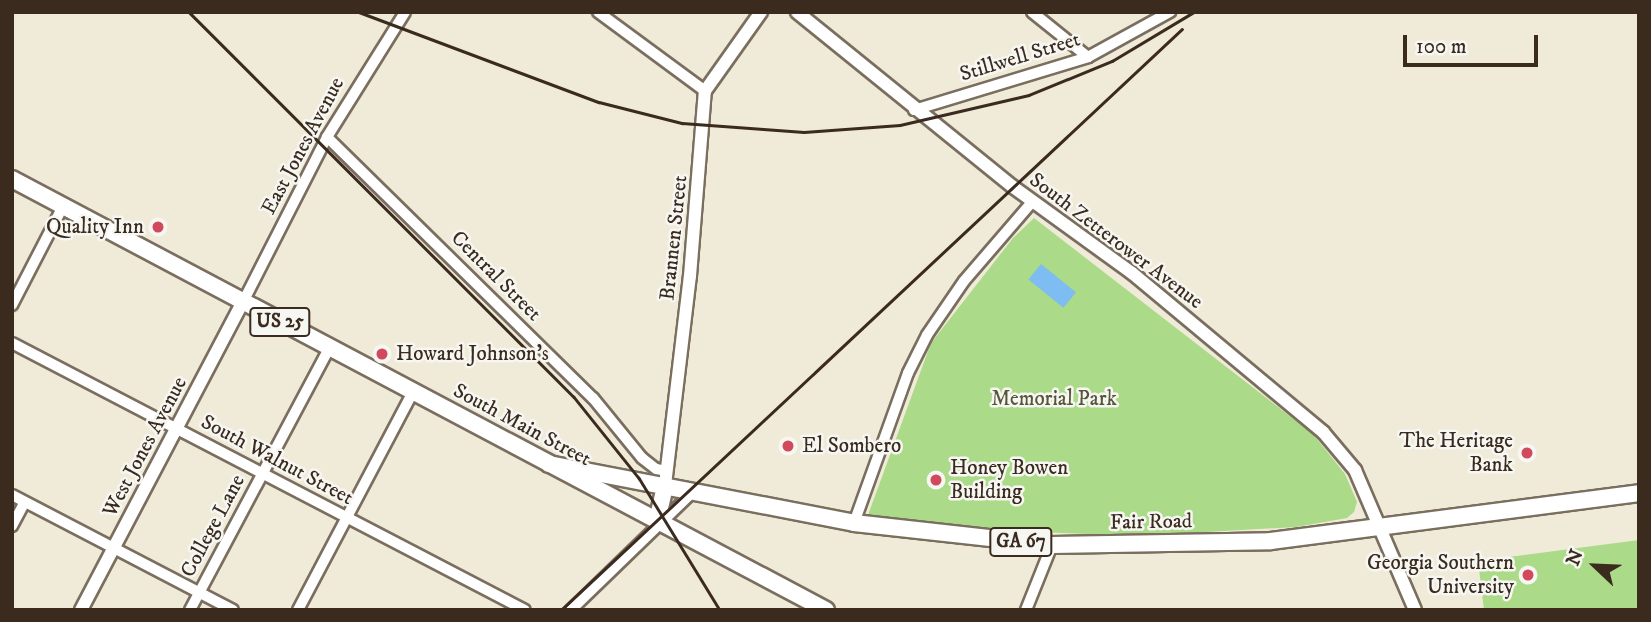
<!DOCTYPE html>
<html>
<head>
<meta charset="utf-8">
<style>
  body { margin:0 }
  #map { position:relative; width:1651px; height:622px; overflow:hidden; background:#f0ebd8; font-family:"IM FELL DW Pica",serif }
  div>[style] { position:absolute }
  .green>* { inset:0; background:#abda88 }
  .water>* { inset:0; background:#7dbdf2; transform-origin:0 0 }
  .roads { filter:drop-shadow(2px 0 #7a6e5f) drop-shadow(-2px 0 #7a6e5f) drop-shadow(0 2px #7a6e5f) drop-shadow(0 -2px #7a6e5f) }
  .minor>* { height:10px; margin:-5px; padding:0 5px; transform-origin:5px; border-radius:5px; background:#fff }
  .tertiary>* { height:12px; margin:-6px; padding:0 6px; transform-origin:6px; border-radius:6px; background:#fff }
  .primary>* { height:16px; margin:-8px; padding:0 8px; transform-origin:8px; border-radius:8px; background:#fff }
  .rail>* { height:2.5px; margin:-1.25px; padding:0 1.25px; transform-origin:1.25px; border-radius:1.25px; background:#3b2a1e }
  .dots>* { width:19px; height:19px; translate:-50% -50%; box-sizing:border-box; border:4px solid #f6f6f2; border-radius:50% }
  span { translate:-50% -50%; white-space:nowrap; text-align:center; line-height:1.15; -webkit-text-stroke:5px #f6f6f2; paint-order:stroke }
  .shield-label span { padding:2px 5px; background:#f6f6f2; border:2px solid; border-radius:5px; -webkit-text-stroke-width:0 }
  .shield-label { font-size:19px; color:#3b2a1e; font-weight:700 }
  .street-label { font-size:21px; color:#3b2a1e }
  .poi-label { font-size:21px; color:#3b2a1e }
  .right { translate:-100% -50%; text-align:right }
  .left { translate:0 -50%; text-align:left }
  .park-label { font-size:21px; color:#575638 }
  .frame { position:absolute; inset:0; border:14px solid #3b2a1e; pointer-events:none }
  .north { position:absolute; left:1560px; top:531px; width:70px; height:70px; -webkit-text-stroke:5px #f6f6f2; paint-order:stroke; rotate:293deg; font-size:19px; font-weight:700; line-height:28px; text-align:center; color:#3b2a1e }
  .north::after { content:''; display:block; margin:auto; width:24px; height:32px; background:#3b2a1e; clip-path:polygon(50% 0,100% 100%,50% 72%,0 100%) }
  .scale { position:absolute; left:1403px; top:35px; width:135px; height:32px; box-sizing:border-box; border:4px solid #3b2a1e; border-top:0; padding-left:9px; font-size:21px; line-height:24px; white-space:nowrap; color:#3b2a1e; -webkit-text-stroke:5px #f6f6f2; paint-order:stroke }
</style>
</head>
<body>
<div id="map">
  <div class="green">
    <i style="clip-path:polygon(1034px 218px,1313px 434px,1345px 474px,1357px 502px,1354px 512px,1347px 518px,1296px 527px,1135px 536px,1016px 531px,868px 515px,931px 343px,1013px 238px)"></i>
    <i style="clip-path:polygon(1639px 540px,1639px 610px,1484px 610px,1478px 561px)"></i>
  </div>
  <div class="water">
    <i style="left:1041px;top:264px;width:45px;height:20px;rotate:39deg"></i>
  </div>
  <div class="roads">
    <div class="minor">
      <i style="left:598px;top:12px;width:133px;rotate:36.4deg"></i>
      <i style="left:1032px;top:12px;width:72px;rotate:38.8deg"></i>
      <i style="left:914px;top:110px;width:182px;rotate:-16.9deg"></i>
      <i style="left:1088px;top:57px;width:94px;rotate:-28.8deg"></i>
      <i style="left:327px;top:137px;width:373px;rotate:44.5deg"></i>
      <i style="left:593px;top:398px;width:77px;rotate:50.8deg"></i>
      <i style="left:642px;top:458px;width:18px;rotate:38deg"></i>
      <i style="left:656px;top:469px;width:11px;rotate:10deg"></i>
      <i style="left:243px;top:302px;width:185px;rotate:-63deg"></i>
      <i style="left:327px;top:137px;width:147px;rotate:-58deg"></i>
      <i style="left:12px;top:305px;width:111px;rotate:-62.7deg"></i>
      <i style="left:12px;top:343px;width:578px;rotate:27.5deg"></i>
      <i style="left:12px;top:495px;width:249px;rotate:27.5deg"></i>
      <i style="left:854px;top:523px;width:159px;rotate:-70.2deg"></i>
      <i style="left:908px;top:373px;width:42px;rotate:-63.4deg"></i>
      <i style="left:927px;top:335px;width:65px;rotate:-55.6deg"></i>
      <i style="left:964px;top:281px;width:104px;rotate:-49.3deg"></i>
      <i style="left:12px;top:526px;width:27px;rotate:-62deg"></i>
      <i style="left:190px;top:610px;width:296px;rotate:-62deg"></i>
      <i style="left:298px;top:610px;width:246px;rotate:-62.2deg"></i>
      <i style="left:571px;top:610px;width:171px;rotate:-44.1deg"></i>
      <i style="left:1026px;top:610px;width:70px;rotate:-68.2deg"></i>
    </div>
    <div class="tertiary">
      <i style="left:797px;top:12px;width:278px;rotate:39deg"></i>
      <i style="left:1013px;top:187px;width:147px;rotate:35.9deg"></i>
      <i style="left:1132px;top:273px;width:249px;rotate:39.8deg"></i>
      <i style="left:1323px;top:432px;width:50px;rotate:49.9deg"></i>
      <i style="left:1355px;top:470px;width:152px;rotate:66.8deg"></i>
      <i style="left:665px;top:485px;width:210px;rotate:-83.2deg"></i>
      <i style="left:690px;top:276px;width:186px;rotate:-85.4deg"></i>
      <i style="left:705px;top:91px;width:97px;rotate:-54.7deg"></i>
      <i style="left:81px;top:610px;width:348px;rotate:-62.3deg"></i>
    </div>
    <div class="primary">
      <i style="left:12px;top:179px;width:921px;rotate:27.9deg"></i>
      <i style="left:549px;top:464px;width:311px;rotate:10.9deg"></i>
      <i style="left:854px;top:523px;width:199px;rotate:6.3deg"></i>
      <i style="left:1052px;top:545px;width:219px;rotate:-1deg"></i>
      <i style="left:1271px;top:541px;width:371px;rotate:-7.4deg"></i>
      <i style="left:657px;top:521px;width:37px;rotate:-77deg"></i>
    </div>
  </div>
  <div class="rail">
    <i style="left:189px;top:12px;width:544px;rotate:45deg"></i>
    <i style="left:574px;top:397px;width:104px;rotate:51.3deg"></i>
    <i style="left:639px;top:478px;width:155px;rotate:58.5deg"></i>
    <i style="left:359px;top:12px;width:256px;rotate:20.6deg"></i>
    <i style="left:599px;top:102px;width:86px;rotate:14.2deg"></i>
    <i style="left:682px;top:123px;width:122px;rotate:4.2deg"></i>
    <i style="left:804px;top:132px;width:96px;rotate:-4.2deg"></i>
    <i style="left:900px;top:125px;width:132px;rotate:-13.1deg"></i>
    <i style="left:1029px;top:95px;width:90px;rotate:-22.3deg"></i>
    <i style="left:1112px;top:61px;width:96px;rotate:-30.9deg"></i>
    <i style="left:561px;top:610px;width:850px;rotate:-43.09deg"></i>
  </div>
  <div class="dots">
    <i style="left:158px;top:227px;background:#d1495b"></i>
    <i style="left:382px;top:354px;background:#d1495b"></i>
    <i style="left:788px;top:446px;background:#d1495b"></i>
    <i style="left:1527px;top:453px;background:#d1495b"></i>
    <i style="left:936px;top:480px;background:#d1495b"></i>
    <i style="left:1528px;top:575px;background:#d1495b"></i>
  </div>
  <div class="shield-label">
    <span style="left:280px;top:322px">US 25</span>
    <span style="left:1021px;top:542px">GA 67</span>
  </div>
  <div class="street-label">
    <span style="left:1020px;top:57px;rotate:-17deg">Stillwell Street</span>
    <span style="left:303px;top:146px;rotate:-62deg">East Jones Avenue</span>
    <span style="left:674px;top:238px;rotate:-84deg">Brannen Street</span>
    <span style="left:1116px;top:241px;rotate:37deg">South Zetterower Avenue</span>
    <span style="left:496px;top:276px;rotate:45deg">Central Street</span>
    <span style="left:522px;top:425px;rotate:28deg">South Main Street</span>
    <span style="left:145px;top:447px;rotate:-62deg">West Jones Avenue</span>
    <span style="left:277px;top:460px;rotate:28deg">South Walnut Street</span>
    <span style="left:1151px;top:522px;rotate:-1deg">Fair Road</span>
    <span style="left:213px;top:526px;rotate:-62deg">College Lane</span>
  </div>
  <div class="poi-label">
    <span class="right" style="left:144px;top:227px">Quality Inn</span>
    <span class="left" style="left:396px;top:354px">Howard Johnson's</span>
    <span class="right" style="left:1513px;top:453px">The Heritage<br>Bank</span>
    <span class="left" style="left:802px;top:446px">El Sombero</span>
    <span class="left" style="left:950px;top:480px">Honey Bowen<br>Building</span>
    <span class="right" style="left:1514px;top:575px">Georgia Southern<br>University</span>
  </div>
  <div class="park-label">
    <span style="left:1054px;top:399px">Memorial Park</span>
  </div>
  <div class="frame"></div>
  <div class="north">N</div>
  <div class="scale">100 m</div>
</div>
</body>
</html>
